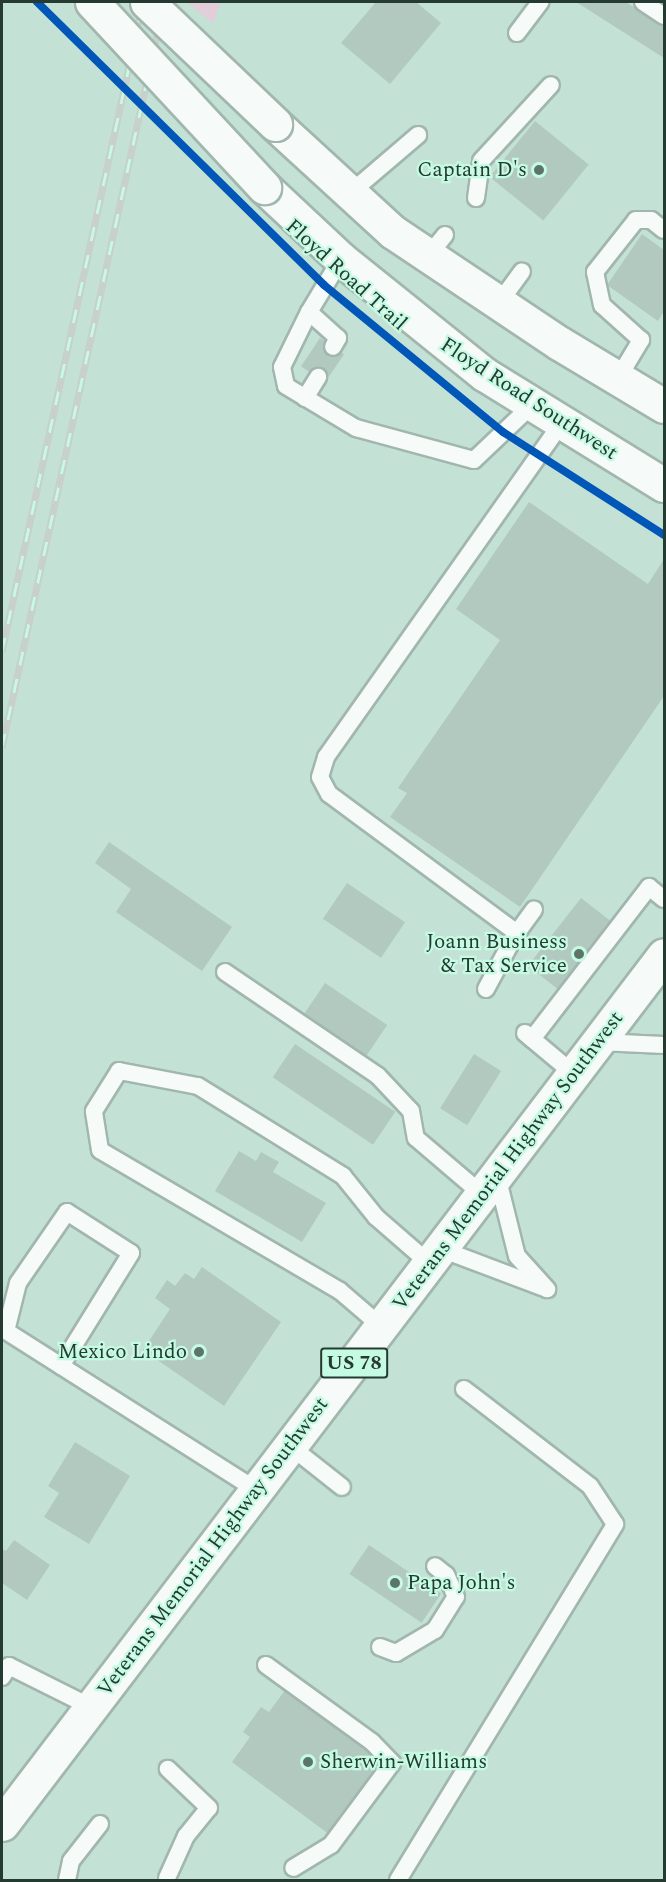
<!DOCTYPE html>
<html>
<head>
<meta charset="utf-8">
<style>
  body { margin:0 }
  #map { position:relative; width:666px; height:1882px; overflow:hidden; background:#c4e1d5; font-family:Spectral,serif }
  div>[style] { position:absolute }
  .green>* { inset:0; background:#e2cdd9 }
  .building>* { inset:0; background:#b2c9c0; transform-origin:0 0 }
  .roads { filter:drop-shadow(2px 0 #a1b7ae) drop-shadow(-2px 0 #a1b7ae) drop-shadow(0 2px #a1b7ae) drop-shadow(0 -2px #a1b7ae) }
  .service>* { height:16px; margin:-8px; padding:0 8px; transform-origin:8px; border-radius:8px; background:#f6faf9 }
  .secondary>* { height:33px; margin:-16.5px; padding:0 16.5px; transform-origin:16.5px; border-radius:16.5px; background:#f6faf9 }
  .primary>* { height:33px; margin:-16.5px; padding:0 16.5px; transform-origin:16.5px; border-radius:16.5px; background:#f6faf9 }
  .rail>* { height:7px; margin-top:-3.5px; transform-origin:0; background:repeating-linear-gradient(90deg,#c5fae3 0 14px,#c8d0cc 0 28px); box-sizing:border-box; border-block:2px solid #c8d0cc }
  .bridges { filter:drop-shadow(2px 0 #a1b7ae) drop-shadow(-2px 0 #a1b7ae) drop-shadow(0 2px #a1b7ae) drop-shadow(0 -2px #a1b7ae) }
  .secondary-bridge>* { height:33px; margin:-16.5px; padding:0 16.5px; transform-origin:16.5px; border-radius:16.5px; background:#f6faf9 }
  .cycleway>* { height:8px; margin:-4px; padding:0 4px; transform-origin:4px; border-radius:4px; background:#0057b8 }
  .dots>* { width:16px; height:16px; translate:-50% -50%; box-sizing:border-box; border:3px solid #c5fae3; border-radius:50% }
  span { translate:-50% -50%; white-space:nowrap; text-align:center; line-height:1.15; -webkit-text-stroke:4.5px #c5fae3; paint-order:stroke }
  .shield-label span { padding:2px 4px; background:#c5fae3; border:2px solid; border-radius:4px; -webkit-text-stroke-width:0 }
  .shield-label { font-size:20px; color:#253a31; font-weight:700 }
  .poi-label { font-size:21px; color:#253a31 }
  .right { translate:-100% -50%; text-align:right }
  .left { translate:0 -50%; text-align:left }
  .street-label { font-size:21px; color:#253a31 }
  .frame { position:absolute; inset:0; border:3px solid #253a31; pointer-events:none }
</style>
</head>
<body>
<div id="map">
  <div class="green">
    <i style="clip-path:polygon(186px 2px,220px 2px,213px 24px,213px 23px)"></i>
  </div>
  <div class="building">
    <i style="clip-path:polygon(376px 2px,416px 2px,441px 23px,390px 84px,341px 43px)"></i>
    <i style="clip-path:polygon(576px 2px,626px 2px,664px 27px,664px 58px)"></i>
    <i style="left:535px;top:121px;width:69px;height:72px;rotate:39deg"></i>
    <i style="clip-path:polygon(642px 234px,664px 250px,664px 311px,658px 321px,607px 285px)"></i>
    <i style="left:320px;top:338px;width:29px;height:34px;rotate:34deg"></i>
    <i style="clip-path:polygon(529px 502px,648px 584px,664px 559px,664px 696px,520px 907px,390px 817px,407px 793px,398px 788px,500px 640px,456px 609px)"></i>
    <i style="clip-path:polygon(109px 842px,232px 927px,202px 971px,116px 912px,131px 889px,95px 863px)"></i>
    <i style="left:347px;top:883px;width:70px;height:43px;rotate:34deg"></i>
    <i style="left:581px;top:898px;width:42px;height:86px;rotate:38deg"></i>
    <i style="left:325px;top:983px;width:75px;height:38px;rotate:34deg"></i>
    <i style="left:295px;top:1044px;width:121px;height:40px;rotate:34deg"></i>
    <i style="left:474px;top:1054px;width:32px;height:64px;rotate:32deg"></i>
    <i style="clip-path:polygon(239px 1151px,256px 1161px,261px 1152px,279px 1162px,273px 1172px,326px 1203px,302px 1242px,215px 1191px)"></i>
    <i style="clip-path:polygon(202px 1267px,281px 1322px,224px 1406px,143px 1350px,170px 1309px,155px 1298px,167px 1280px,175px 1286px,185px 1273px,194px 1279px)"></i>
    <i style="clip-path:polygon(75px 1442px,130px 1476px,89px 1544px,44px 1517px,59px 1493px,48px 1486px)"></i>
    <i style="clip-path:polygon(14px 1540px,50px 1565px,27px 1600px,2px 1583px,2px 1549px,6px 1551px)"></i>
    <i style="left:369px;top:1545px;width:87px;height:35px;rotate:34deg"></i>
    <i style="clip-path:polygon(286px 1689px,383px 1762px,330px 1835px,232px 1762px,250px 1737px,243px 1732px,261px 1707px,269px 1712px)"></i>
  </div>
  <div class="roads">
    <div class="service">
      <i style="left:643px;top:2px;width:25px;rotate:34deg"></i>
      <i style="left:517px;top:33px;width:39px;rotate:-53deg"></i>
      <i style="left:349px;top:194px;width:91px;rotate:-40.5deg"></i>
      <i style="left:476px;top:198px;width:37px;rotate:-82deg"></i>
      <i style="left:481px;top:161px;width:103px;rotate:-47.4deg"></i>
      <i style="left:428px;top:256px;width:27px;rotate:-51deg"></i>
      <i style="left:341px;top:259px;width:62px;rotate:121.1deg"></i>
      <i style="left:309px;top:312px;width:61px;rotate:116.1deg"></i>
      <i style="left:282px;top:367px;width:19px;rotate:78deg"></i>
      <i style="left:286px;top:386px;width:82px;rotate:31deg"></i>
      <i style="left:356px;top:428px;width:122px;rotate:15.2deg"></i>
      <i style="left:474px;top:460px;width:80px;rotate:-43.5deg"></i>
      <i style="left:499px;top:303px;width:39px;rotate:-54deg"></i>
      <i style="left:309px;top:312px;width:39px;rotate:42deg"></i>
      <i style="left:338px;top:338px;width:10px;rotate:119deg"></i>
      <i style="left:617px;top:380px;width:47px;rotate:-59deg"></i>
      <i style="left:641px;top:340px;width:52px;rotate:-138.1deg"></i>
      <i style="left:602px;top:305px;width:34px;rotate:-102deg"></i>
      <i style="left:595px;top:272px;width:66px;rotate:-51.7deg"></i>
      <i style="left:636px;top:220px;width:15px"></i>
      <i style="left:651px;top:220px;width:16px;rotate:38deg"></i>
      <i style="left:305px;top:398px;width:25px;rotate:-58deg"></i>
      <i style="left:517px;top:933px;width:234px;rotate:-143.5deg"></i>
      <i style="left:329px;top:794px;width:19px;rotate:-118deg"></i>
      <i style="left:320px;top:777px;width:21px;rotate:-73deg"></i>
      <i style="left:326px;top:757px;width:408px;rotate:-54.8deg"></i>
      <i style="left:225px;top:972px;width:185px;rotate:34.2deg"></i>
      <i style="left:378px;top:1076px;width:48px;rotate:46.7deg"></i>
      <i style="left:411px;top:1111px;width:27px;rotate:80deg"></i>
      <i style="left:416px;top:1138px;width:88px;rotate:40.4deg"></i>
      <i style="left:486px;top:989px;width:59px;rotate:-61.7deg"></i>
      <i style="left:514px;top:937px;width:34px;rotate:-54deg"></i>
      <i style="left:525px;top:1033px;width:64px;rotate:39.9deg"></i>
      <i style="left:532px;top:1039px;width:192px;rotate:-52.4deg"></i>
      <i style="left:649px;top:887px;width:19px;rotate:39deg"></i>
      <i style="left:599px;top:1042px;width:65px;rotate:2.6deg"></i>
      <i style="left:497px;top:1176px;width:82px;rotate:76deg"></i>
      <i style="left:517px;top:1256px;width:45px;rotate:47.7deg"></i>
      <i style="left:441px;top:1249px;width:110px;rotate:20.7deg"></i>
      <i style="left:382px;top:1327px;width:55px;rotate:-139.4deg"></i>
      <i style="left:340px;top:1291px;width:278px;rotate:-149.6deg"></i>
      <i style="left:100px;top:1150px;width:39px;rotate:-99deg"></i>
      <i style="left:94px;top:1111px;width:47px;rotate:-58deg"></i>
      <i style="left:119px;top:1071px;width:80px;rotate:10.8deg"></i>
      <i style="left:198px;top:1086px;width:171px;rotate:31.8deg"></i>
      <i style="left:343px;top:1176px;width:53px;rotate:51.2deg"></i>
      <i style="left:376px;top:1217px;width:72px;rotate:41deg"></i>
      <i style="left:61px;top:1366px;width:133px;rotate:-58.2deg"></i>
      <i style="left:131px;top:1253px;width:76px;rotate:-147.4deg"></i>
      <i style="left:67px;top:1212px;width:86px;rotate:124.6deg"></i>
      <i style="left:18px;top:1283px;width:49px;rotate:104deg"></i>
      <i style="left:6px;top:1331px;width:297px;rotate:32.4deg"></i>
      <i style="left:290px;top:1446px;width:66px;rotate:38.3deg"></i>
      <i style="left:380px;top:1647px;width:17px;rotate:21deg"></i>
      <i style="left:396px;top:1653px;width:45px;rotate:-30.5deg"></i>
      <i style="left:435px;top:1630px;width:39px;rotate:-58deg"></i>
      <i style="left:456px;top:1597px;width:24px;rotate:-114deg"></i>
      <i style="left:446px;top:1575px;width:14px;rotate:-141deg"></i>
      <i style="left:266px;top:1665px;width:131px;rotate:36deg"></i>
      <i style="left:372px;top:1742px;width:29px;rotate:46deg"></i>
      <i style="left:392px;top:1763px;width:102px;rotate:126.6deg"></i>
      <i style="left:331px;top:1845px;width:44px;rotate:148.8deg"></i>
      <i style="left:2px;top:1677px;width:13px;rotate:-58deg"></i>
      <i style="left:9px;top:1666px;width:92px;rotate:26.6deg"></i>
      <i style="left:167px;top:1878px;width:46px;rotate:-65.7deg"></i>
      <i style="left:186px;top:1836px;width:36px;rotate:-51deg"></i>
      <i style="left:209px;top:1808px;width:57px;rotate:-136.4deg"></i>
      <i style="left:67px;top:1880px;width:19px;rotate:-78deg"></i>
      <i style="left:71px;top:1861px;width:47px;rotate:-51.9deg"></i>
      <i style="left:398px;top:1880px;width:417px;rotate:-58.6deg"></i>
      <i style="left:615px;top:1524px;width:45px;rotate:-123.3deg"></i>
      <i style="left:590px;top:1486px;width:159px;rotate:-142.4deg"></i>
    </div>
    <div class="secondary">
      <i style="left:275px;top:124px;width:160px;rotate:42.5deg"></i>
      <i style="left:393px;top:232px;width:200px;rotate:33.8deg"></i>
      <i style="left:559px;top:343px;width:122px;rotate:31deg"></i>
      <i style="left:264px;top:187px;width:105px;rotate:43.1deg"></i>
      <i style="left:341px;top:259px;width:184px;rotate:38.8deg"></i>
      <i style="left:484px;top:374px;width:211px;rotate:31.7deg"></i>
    </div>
    <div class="primary">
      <i style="left:2px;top:1824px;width:1092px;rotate:-52.7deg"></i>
    </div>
  </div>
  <div class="rail">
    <i style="left:2px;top:651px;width:664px;rotate:-77.74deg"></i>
    <i style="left:2px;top:747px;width:762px;rotate:-77.73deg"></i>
  </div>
  <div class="bridges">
    <div class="secondary-bridge">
      <i style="left:92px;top:2px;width:253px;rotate:47.1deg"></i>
      <i style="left:147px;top:2px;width:177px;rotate:43.6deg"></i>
    </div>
  </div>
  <div class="cycleway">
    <i style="left:37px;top:2px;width:403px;rotate:44.6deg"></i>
    <i style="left:324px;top:285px;width:232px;rotate:39.4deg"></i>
    <i style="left:503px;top:432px;width:191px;rotate:32.6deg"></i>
  </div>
  <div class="dots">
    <i style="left:539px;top:170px;background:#5d746a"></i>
    <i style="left:579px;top:954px;background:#5d746a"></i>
    <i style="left:199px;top:1352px;background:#5d746a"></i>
    <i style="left:395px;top:1583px;background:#5d746a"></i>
    <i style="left:308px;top:1762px;background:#5d746a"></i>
  </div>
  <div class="shield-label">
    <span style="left:354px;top:1363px">US 78</span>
  </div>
  <div class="poi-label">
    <span class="right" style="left:527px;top:170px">Captain D's</span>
    <span class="right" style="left:567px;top:954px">Joann Business<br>&amp; Tax Service</span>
    <span class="right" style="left:187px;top:1352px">Mexico Lindo</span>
    <span class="left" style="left:407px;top:1583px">Papa John's</span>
    <span class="left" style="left:320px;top:1762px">Sherwin-Williams</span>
  </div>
  <div class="street-label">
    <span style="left:346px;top:275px;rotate:42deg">Floyd Road Trail</span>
    <span style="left:529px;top:399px;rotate:33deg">Floyd Road Southwest</span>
    <span style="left:508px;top:1161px;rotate:-53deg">Veterans Memorial Highway Southwest</span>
    <span style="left:213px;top:1547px;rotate:-53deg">Veterans Memorial Highway Southwest</span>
  </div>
  <div class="frame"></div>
</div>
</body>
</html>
